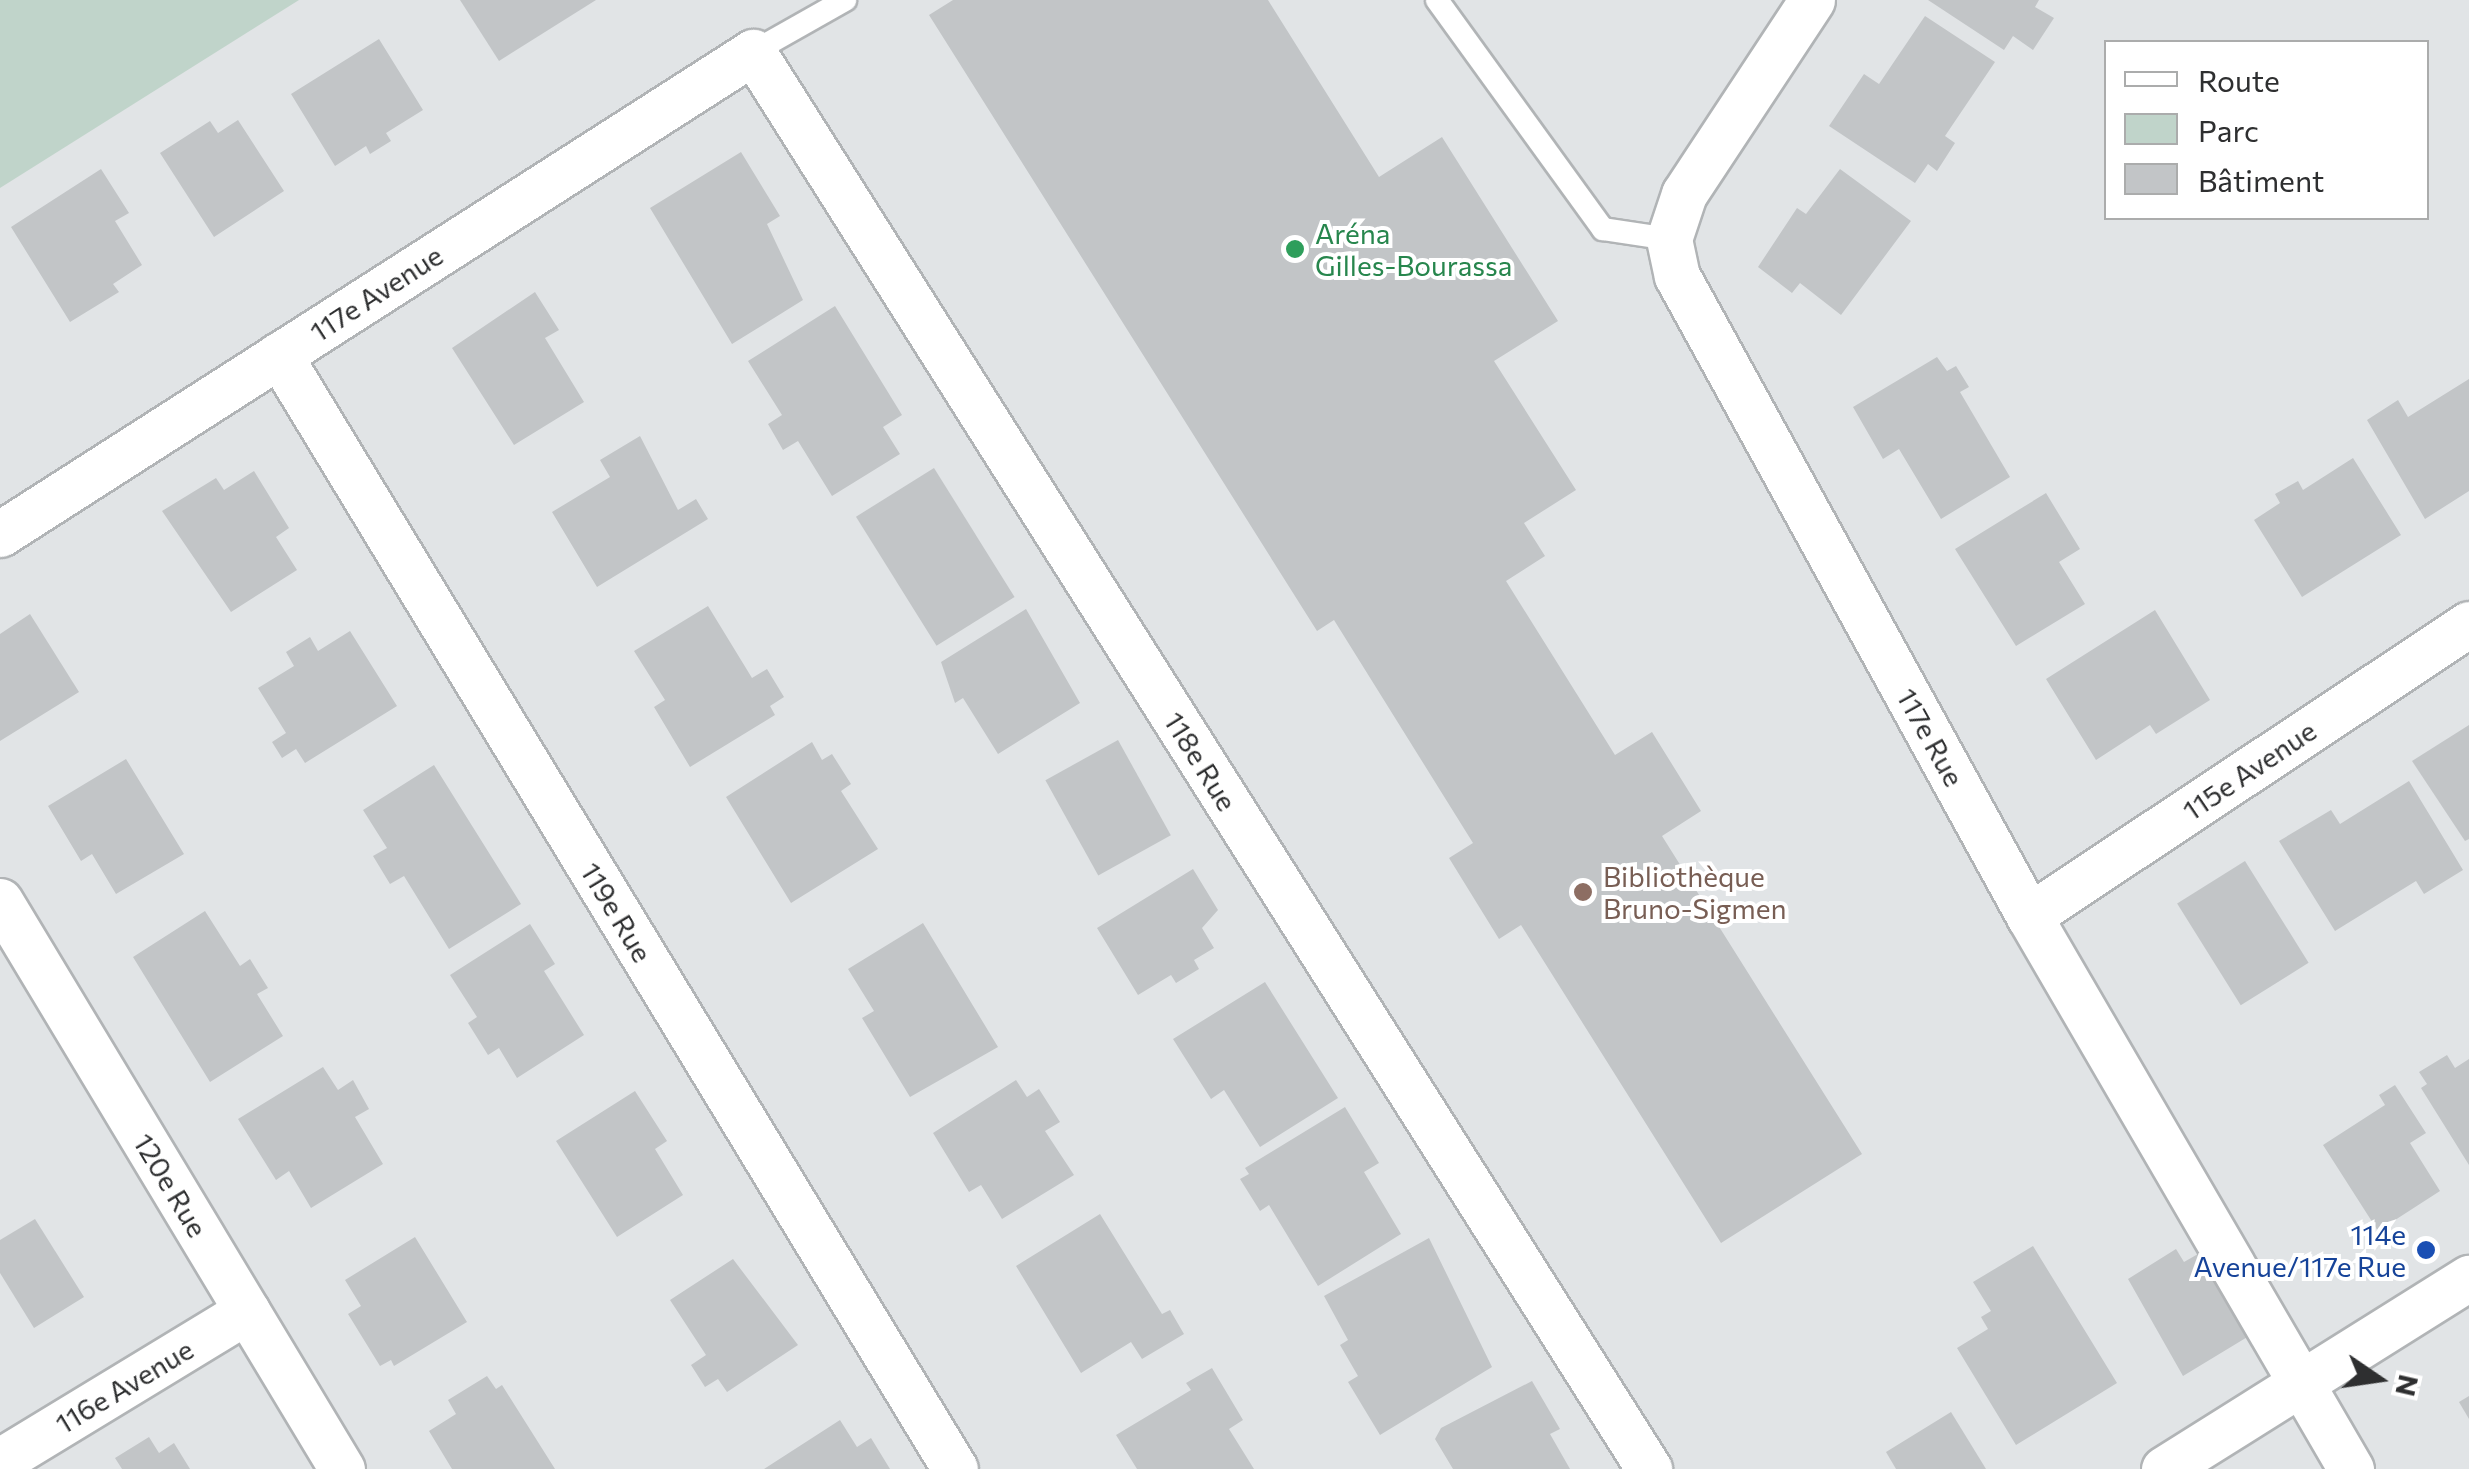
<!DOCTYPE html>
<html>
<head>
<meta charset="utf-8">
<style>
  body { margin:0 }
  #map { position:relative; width:2469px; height:1469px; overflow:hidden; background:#e1e4e6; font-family:Commissioner,sans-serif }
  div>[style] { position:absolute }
  .green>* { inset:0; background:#c0d4ca }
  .building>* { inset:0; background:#c2c5c7; transform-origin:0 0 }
  .roads { filter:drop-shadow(2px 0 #b1b4b6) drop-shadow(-2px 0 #b1b4b6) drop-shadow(0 2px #b1b4b6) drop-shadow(0 -2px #b1b4b6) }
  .service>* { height:22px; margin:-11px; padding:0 11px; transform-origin:11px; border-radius:11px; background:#fff }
  .minor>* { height:45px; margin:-22.5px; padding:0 22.5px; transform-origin:22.5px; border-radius:22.5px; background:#fff }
  .dots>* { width:28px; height:28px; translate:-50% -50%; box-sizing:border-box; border:5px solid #fff; border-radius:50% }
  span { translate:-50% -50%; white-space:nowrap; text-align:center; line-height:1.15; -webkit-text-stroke:8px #fff; paint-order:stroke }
  .leisure-label { font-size:28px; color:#27864d }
  .left { translate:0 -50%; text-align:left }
  .street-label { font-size:28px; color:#2e2f30 }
  .education-label { font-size:28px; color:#785e54 }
  .transit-label { font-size:28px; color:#164399 }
  .right { translate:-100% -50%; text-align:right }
  .legend { position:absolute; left:2104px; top:40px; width:325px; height:180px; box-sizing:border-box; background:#fff; border:2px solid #abacac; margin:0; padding:12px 18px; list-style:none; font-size:30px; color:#2e2f30 }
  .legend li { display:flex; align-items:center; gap:20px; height:50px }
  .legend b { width:50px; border:2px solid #abacac }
  .north { position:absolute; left:2329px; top:1329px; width:100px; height:100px; -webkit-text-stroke:8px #fff; paint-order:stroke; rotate:103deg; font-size:28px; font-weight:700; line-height:40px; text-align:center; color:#2e2f30 }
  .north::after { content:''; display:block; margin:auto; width:35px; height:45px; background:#2e2f30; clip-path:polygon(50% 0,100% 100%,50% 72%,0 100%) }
</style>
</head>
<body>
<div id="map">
  <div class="green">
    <i style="clip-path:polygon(0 0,299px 0,0 188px)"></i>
  </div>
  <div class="building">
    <i style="clip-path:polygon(460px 0,596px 0,499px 61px)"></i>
    <i style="clip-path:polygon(953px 0,1268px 0,1379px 177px,1442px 137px,1558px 321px,1494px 361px,1576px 490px,1524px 523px,1545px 556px,1506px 581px,1615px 755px,1652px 732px,1701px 811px,1662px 836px,1862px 1154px,1721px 1243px,1521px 925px,1499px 939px,1449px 858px,1473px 843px,1334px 620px,1317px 631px,929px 15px)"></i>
    <i style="clip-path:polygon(1928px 0,2039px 0,2035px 7px,2054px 18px,2033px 50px,2013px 36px,2004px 50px)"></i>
    <i style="clip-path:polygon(1925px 16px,1995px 62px,1945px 136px,1955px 143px,1937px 171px,1928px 164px,1915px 183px,1829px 126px,1864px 74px,1879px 84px)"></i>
    <i style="clip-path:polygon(379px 39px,423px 110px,386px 133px,391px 141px,370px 154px,366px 146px,335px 166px,291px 94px)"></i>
    <i style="clip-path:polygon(238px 120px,284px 191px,214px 237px,160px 153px,210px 121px,218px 133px)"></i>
    <i style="clip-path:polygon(741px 152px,780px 216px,767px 224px,803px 300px,732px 344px,650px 208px)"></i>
    <i style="clip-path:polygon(101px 169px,129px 213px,115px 221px,142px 265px,113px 284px,119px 292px,70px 322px,11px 227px)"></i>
    <i style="clip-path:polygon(1840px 169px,1911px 221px,1841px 315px,1800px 283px,1792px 293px,1758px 267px,1797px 208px,1806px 214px)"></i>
    <i style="clip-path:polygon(535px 292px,559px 330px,545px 338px,584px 402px,514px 445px,452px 348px)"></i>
    <i style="clip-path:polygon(835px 306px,902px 415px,883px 427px,900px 454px,832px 496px,798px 441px,783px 450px,768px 424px,782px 415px,748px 361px)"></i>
    <i style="clip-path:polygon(1937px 357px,1947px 371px,1956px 366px,1969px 387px,1960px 392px,2010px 477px,1941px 519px,1899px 449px,1883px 459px,1853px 407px)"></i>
    <i style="clip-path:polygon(2469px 379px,2469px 491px,2425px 519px,2367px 420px,2398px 400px,2408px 417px)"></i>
    <i style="clip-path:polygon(640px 436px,678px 510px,696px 499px,708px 519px,597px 587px,552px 512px,610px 477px,600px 460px)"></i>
    <i style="clip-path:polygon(2353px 458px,2401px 535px,2302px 597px,2254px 520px,2280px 503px,2275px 494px,2298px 481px,2303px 490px)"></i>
    <i style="left:934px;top:468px;width:152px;height:92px;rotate:58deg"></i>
    <i style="clip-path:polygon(254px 471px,289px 528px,276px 537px,297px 570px,231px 612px,162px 511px,216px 478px,224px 490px)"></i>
    <i style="clip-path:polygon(2046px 493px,2080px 549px,2059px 562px,2085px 604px,2016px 646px,1955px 549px)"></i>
    <i style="clip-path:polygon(708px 606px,752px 678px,767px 669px,784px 697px,770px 706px,775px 715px,690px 767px,654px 707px,665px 700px,634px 651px)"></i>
    <i style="clip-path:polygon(1026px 609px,1080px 703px,998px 754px,963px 698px,955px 703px,941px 662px)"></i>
    <i style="clip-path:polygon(2155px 610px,2210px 700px,2156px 734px,2150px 725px,2096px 760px,2046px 679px)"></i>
    <i style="clip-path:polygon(30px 614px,79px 692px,0 741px,0 634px)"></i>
    <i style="clip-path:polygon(350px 631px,397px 706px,305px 763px,296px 749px,282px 758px,272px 742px,286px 733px,258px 688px,294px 666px,286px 652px,310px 637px,318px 651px)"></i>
    <i style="clip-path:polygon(2469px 725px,2469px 839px,2465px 841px,2412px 761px)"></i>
    <i style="left:1118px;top:740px;width:109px;height:83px;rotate:61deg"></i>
    <i style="clip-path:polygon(812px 742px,822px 760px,832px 754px,851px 784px,841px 791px,878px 849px,791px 903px,726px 797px)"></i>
    <i style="clip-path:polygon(126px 759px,184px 854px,116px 894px,92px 854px,81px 861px,48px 806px)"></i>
    <i style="clip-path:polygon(434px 765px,521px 904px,449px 949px,404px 876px,390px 884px,373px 856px,387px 848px,363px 810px)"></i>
    <i style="clip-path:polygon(2409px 781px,2463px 870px,2424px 894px,2416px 881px,2335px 931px,2279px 841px,2331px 810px,2340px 824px)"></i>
    <i style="left:2245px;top:861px;width:120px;height:80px;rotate:58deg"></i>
    <i style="clip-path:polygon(1193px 869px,1218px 910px,1202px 928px,1214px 948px,1194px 960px,1199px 969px,1176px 983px,1171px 975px,1138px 995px,1097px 928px)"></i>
    <i style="clip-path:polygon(205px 911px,240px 966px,250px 959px,268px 988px,257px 994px,283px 1036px,210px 1082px,133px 957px)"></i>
    <i style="clip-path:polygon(923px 923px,998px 1047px,910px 1097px,862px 1018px,874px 1011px,848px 969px)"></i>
    <i style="clip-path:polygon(530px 924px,555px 964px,544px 971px,584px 1035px,517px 1078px,499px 1048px,488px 1055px,468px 1023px,477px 1017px,450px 975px)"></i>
    <i style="clip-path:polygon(1265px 982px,1338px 1098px,1260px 1147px,1224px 1090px,1211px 1099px,1173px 1039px)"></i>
    <i style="clip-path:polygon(2447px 1055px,2455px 1068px,2469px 1059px,2469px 1165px,2421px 1088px,2427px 1084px,2419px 1072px)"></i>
    <i style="clip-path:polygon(323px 1067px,338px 1090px,353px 1080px,369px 1109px,355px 1117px,383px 1164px,311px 1208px,289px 1171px,276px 1180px,238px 1119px)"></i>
    <i style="clip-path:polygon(1016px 1080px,1027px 1097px,1039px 1089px,1060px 1122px,1045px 1131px,1074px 1175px,1002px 1219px,981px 1185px,969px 1192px,933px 1133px)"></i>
    <i style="clip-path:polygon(2395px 1085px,2426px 1133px,2410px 1143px,2440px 1191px,2378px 1231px,2323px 1145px,2385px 1105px,2379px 1095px)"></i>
    <i style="clip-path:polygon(635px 1091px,667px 1141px,655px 1149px,683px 1195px,617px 1237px,556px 1141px)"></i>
    <i style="clip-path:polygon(1345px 1107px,1379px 1163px,1364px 1172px,1401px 1234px,1318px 1286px,1269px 1205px,1260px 1211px,1240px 1179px,1249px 1174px,1245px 1168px)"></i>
    <i style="clip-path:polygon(1100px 1214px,1162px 1314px,1170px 1310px,1184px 1334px,1142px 1359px,1131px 1342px,1081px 1373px,1016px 1266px)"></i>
    <i style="clip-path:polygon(35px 1219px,84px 1297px,34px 1328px,0 1273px,0 1240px)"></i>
    <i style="clip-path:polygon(415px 1237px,467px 1322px,394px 1366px,391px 1360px,380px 1366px,348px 1314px,361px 1306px,345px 1280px)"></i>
    <i style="clip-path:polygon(1429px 1238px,1492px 1367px,1380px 1435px,1348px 1382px,1358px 1376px,1340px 1345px,1348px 1340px,1324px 1296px)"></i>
    <i style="clip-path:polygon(2033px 1246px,2117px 1383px,2016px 1445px,1957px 1348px,1988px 1329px,1981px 1317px,1991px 1311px,1973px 1282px)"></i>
    <i style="clip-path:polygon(2176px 1249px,2184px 1262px,2198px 1254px,2249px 1336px,2183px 1376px,2128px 1279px)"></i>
    <i style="clip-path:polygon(733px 1259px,798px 1345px,727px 1392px,718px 1379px,705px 1387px,691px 1365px,706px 1355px,670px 1300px)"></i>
    <i style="clip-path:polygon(1212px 1368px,1243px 1420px,1229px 1429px,1254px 1469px,1137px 1469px,1116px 1435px,1191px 1390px,1186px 1383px)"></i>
    <i style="clip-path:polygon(487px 1376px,496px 1389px,502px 1385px,555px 1469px,452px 1469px,429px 1431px,456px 1414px,448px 1400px)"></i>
    <i style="clip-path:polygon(1532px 1381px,1560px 1429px,1550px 1434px,1570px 1469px,1453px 1469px,1435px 1439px,1441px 1428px)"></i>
    <i style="clip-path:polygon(2469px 1396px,2469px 1419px,2459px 1402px)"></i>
    <i style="clip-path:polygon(1951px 1412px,1986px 1469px,1896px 1469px,1886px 1452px)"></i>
    <i style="clip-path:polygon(840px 1420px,857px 1447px,871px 1438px,890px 1469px,764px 1469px)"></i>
    <i style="clip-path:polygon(149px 1437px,159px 1453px,174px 1443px,190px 1469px,122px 1469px,115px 1458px)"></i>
  </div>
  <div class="roads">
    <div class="service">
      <i style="left:1437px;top:0;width:283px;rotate:54.1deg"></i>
      <i style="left:1603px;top:229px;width:67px;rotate:8.6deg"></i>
      <i style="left:753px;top:52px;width:106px;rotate:-29.5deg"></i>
    </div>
    <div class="minor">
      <i style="left:1812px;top:0;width:232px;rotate:123.4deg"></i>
      <i style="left:1684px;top:194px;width:47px;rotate:108.4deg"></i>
      <i style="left:1669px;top:239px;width:38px;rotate:78deg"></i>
      <i style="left:1677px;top:276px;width:730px;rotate:61.19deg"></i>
      <i style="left:2029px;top:916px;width:640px;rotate:59.79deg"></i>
      <i style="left:279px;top:355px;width:1303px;rotate:58.75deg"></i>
      <i style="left:0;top:534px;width:894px;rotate:-32.62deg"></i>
      <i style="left:753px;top:52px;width:1677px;rotate:57.69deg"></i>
      <i style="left:0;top:901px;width:663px;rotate:58.95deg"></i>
      <i style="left:2029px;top:916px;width:528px;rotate:-33.57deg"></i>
      <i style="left:0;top:1461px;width:289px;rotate:-31.3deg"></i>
      <i style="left:2164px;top:1469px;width:360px;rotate:-32.1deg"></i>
    </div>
  </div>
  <div class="dots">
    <i style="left:1295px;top:249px;background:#2e9e5b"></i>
    <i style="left:1583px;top:892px;background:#8d6e63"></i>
    <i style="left:2426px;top:1250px;background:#1a4fb4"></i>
  </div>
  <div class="leisure-label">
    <span class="left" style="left:1315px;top:249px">Aréna<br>Gilles-Bourassa</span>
  </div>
  <div class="street-label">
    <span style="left:376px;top:293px;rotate:-33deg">117e Avenue</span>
    <span style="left:1931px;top:737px;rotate:61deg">117e Rue</span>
    <span style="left:1201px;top:761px;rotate:58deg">118e Rue</span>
    <span style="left:2249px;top:770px;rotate:-34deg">115e Avenue</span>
    <span style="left:617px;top:912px;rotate:59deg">119e Rue</span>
    <span style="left:171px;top:1185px;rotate:59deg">120e Rue</span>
    <span style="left:124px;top:1386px;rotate:-31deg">116e Avenue</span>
  </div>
  <div class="education-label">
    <span class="left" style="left:1603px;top:892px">Bibliothèque<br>Bruno-Sigmen</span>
  </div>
  <div class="transit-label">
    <span class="right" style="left:2406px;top:1250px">114e<br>Avenue/117e Rue</span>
  </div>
  <ul class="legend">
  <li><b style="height:12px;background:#fff"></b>Route</li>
  <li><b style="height:28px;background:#c0d4ca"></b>Parc</li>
  <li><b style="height:28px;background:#c2c5c7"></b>Bâtiment</li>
  </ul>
  <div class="north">N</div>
</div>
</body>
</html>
